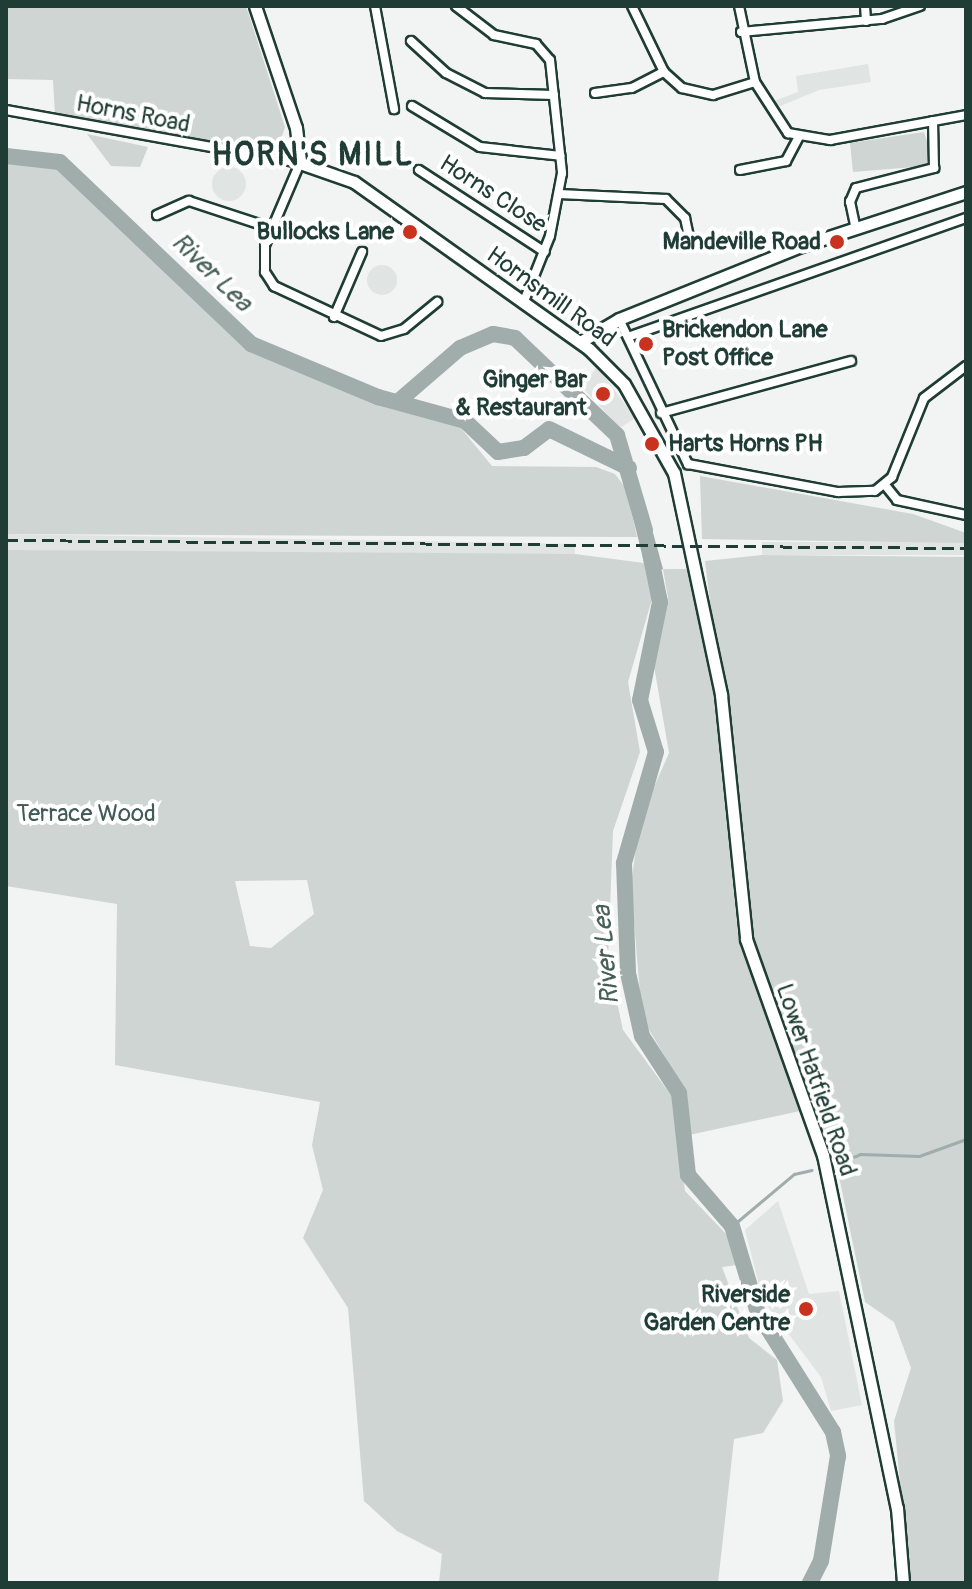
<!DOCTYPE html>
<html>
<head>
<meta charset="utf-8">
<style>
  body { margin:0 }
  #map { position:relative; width:972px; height:1589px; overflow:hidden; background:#f2f3f3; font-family:Pangolin,sans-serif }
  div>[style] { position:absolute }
  .built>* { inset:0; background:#e0e4e3; transform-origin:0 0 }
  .round { border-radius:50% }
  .green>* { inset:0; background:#ced5d3 }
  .water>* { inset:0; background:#a1adaa }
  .stream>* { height:3px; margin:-1.5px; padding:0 1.5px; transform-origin:1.5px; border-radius:1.5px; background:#a1adaa }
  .river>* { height:16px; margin:-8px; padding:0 8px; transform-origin:8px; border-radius:8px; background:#a1adaa }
  .roads { filter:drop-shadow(2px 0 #1f3d34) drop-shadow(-2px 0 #1f3d34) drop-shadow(0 2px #1f3d34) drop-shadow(0 -2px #1f3d34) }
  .street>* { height:8px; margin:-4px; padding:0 4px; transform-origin:4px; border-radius:4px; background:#fff }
  .secondary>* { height:11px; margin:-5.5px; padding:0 5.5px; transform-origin:5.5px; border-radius:5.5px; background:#fff }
  .rail>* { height:3px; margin-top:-1.5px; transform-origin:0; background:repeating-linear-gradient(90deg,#1f3d34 0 12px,transparent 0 18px) }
  .dots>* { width:22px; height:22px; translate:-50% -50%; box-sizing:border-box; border:4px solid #fff; border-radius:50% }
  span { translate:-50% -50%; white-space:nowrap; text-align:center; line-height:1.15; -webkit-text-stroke:8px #fff; paint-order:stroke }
  .street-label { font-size:24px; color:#1f3d34 }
  .poi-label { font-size:24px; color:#1f3d34; font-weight:700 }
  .right { translate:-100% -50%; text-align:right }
  .left { translate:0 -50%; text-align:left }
  .park-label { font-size:24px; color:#425b54 }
  .water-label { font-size:26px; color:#465f57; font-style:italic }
  .district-label { font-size:32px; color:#1f3d34; font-weight:700; letter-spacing:2px }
  .frame { position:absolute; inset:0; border:8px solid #1f3d34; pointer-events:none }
</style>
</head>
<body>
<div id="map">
  <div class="built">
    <i style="clip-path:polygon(868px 64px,871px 82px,819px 90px,778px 107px,774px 101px,798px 92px,796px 76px)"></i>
    <i class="round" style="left:212px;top:167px;width:34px;height:34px"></i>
    <i class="round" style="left:367px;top:265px;width:30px;height:30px"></i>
    <i style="clip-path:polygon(597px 366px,635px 418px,620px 428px,583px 388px)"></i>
    <i style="left:6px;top:534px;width:569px;height:16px;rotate:1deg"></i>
    <i style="left:762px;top:542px;width:204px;height:13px"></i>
    <i style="clip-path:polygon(778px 1201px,809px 1294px,839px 1291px,862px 1405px,831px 1411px,821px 1377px,763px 1300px,745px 1230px)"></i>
  </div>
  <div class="green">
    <i style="clip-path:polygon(6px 6px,246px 6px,285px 127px,279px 146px,165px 137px,55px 114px,53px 80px,6px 79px)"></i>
    <i style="clip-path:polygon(924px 132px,932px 156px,926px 166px,853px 172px,850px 143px)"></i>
    <i style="clip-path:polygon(87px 134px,148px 147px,140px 167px,111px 166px)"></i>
    <i style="clip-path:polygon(6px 150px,41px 152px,249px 346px,358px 395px,460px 427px,492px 466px,596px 467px,615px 474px,627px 490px,637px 537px,6px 534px)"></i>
    <i style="clip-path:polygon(700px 476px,913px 514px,966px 533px,966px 543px,702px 539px)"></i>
    <i style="clip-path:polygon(evenodd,6px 550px,575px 554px,644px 563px,652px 599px,628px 682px,640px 752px,613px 831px,608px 960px,623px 1030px,673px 1098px,685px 1191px,729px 1237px,737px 1265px,722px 1267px,749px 1338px,777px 1360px,783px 1401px,763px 1433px,734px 1439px,718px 1583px,439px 1583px,442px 1554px,397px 1531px,364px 1501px,348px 1308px,303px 1238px,323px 1190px,312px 1145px,320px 1102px,115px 1065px,117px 904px,6px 886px,6px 550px,307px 880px,314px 914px,271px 948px,250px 946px,235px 881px,307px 880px)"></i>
    <i style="clip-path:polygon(762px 555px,966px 557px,966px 1583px,910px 1583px,894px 1421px,911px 1368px,894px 1322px,865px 1302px,835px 1157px,779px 1024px,750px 922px,705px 561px)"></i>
    <i style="clip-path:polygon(663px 569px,690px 569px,715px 696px,737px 923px,800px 1111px,689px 1135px,683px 1087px,642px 1018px,631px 885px,640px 819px,669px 753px,654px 666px,668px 598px)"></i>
  </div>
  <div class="water">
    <i style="clip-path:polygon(647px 511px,663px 569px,647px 575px,632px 513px)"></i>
  </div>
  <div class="stream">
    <i style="left:839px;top:1163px;width:23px;rotate:-23deg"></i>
    <i style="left:860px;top:1154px;width:59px;rotate:1.9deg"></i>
    <i style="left:919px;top:1156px;width:50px;rotate:-19.9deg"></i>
    <i style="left:732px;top:1226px;width:81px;rotate:-40deg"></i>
    <i style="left:794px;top:1174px;width:18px;rotate:-13deg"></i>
  </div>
  <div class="river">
    <i style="left:6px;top:156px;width:54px;rotate:6.3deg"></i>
    <i style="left:60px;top:162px;width:264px;rotate:43.6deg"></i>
    <i style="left:251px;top:344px;width:138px;rotate:22.7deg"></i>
    <i style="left:378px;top:397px;width:90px;rotate:15.4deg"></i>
    <i style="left:465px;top:421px;width:45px;rotate:43.2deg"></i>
    <i style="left:498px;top:452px;width:26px;rotate:-9deg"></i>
    <i style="left:524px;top:448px;width:31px;rotate:-37deg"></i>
    <i style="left:549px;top:429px;width:89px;rotate:26deg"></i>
    <i style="left:401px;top:399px;width:78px;rotate:-40.8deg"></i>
    <i style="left:460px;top:348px;width:36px;rotate:-23deg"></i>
    <i style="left:493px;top:334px;width:22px;rotate:10deg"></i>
    <i style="left:515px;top:338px;width:141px;rotate:43.6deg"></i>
    <i style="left:617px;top:435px;width:99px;rotate:73.6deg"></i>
    <i style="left:650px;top:553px;width:50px;rotate:78.5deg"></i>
    <i style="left:660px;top:602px;width:100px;rotate:101.5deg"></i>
    <i style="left:640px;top:700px;width:54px;rotate:72.9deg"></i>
    <i style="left:656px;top:752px;width:116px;rotate:106.1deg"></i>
    <i style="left:624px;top:863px;width:110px;rotate:87.9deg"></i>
    <i style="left:628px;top:973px;width:65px;rotate:77.5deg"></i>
    <i style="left:642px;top:1036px;width:68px;rotate:57deg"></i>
    <i style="left:679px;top:1093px;width:82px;rotate:83.7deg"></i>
    <i style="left:688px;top:1175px;width:67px;rotate:49.2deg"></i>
    <i style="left:732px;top:1226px;width:91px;rotate:73.4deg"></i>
    <i style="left:758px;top:1313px;width:141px;rotate:57.8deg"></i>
    <i style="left:833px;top:1432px;width:25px;rotate:78deg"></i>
    <i style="left:838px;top:1456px;width:106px;rotate:99.2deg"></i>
    <i style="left:821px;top:1561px;width:25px;rotate:117deg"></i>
  </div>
  <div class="roads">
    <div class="street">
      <i style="left:375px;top:6px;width:105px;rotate:79.5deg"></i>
      <i style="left:456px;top:6px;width:48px;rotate:37.3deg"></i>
      <i style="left:494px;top:35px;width:43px;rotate:12.1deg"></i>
      <i style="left:536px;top:44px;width:21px;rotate:49deg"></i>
      <i style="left:550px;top:60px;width:114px;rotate:83.9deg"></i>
      <i style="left:562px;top:173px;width:64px;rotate:100.8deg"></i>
      <i style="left:550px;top:236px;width:73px;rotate:111.7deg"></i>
      <i style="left:632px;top:6px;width:73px;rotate:64.1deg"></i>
      <i style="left:664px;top:72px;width:24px;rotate:42deg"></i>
      <i style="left:682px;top:88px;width:32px;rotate:13deg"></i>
      <i style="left:713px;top:95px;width:44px;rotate:-17.2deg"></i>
      <i style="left:739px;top:6px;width:78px;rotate:78.1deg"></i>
      <i style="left:755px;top:82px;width:61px;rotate:57.1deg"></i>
      <i style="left:788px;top:133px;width:43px;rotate:9.5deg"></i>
      <i style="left:830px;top:140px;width:138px;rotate:-10.4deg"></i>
      <i style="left:865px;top:6px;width:15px;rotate:86deg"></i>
      <i style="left:741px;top:32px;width:142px;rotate:-5.3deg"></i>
      <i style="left:882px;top:19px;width:40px;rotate:-18.9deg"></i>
      <i style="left:411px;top:41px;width:47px;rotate:42.4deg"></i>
      <i style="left:446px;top:73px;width:44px;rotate:27.1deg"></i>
      <i style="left:485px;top:93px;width:69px;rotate:1.7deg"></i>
      <i style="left:595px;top:93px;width:37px;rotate:-8deg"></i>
      <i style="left:632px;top:88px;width:36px;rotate:-27deg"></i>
      <i style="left:412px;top:106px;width:79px;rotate:31.1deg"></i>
      <i style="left:480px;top:147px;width:81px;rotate:6.3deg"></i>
      <i style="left:6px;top:110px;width:299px;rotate:10.2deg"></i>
      <i style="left:300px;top:163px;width:89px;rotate:113.1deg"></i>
      <i style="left:265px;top:245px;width:27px;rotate:90deg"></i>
      <i style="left:265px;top:272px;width:17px;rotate:57deg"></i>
      <i style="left:274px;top:286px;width:118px;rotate:25deg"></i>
      <i style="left:381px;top:336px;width:24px;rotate:-17deg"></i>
      <i style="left:404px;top:329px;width:43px;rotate:-39.3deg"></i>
      <i style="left:419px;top:170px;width:150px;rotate:33.1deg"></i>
      <i style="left:740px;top:170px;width:47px;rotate:-11.1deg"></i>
      <i style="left:786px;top:161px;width:27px;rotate:-62deg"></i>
      <i style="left:559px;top:194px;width:107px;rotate:2.7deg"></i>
      <i style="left:666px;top:199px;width:27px;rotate:45deg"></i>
      <i style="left:685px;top:218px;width:25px;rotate:78deg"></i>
      <i style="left:157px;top:215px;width:35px;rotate:-24deg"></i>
      <i style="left:189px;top:201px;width:86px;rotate:18.2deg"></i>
      <i style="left:855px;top:225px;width:24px;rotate:-102deg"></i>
      <i style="left:850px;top:202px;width:15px;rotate:-67deg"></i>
      <i style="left:856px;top:188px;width:81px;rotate:-14.4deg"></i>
      <i style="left:934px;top:168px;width:47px;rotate:-91.2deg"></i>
      <i style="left:334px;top:317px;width:71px;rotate:-66.7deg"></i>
      <i style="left:619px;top:319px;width:161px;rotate:64.6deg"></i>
      <i style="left:688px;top:464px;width:153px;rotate:10.6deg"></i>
      <i style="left:838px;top:492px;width:37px;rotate:-2deg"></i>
      <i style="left:875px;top:491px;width:22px;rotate:-39deg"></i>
      <i style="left:892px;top:477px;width:85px;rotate:-67.9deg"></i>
      <i style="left:924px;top:398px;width:53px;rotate:-37.3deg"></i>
      <i style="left:628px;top:337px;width:358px;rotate:-19.4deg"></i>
      <i style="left:661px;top:413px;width:197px;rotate:-15.3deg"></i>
      <i style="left:885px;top:485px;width:19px;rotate:51deg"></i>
      <i style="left:897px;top:500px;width:71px;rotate:12.3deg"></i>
    </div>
    <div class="secondary">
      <i style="left:255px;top:6px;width:129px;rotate:71.4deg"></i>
      <i style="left:296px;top:128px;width:35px;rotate:83deg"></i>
      <i style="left:300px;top:163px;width:57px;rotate:19.4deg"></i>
      <i style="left:354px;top:182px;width:288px;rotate:35.4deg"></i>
      <i style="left:589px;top:349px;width:49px;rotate:45deg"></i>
      <i style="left:624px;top:384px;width:102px;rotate:60.7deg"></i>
      <i style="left:674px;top:473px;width:227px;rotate:78deg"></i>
      <i style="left:721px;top:695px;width:245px;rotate:84.1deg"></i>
      <i style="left:746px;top:939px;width:229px;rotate:70.4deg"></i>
      <i style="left:823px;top:1155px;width:361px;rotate:78.2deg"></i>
      <i style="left:897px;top:1508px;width:75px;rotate:85.4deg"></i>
      <i style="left:580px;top:342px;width:45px;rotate:-30.5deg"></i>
      <i style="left:619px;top:319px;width:196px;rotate:-21.9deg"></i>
      <i style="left:801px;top:246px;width:174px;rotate:-18.1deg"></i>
    </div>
  </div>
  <div class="rail">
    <i style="left:6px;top:540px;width:960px;rotate:0.48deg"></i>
  </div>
  <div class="dots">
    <i style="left:410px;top:232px;background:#c8321e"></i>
    <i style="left:837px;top:242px;background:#c8321e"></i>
    <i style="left:646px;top:344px;background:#c8321e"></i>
    <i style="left:603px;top:394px;background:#c8321e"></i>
    <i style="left:652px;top:444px;background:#c8321e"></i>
    <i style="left:806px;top:1309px;background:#c8321e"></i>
  </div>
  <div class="street-label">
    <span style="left:133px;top:114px;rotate:11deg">Horns Road</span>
    <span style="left:493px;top:194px;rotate:33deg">Horns Close</span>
    <span style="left:551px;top:297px;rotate:36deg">Hornsmill Road</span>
    <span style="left:816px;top:1080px;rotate:71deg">Lower Hatfield Road</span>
  </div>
  <div class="poi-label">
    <span class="right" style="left:394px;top:232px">Bullocks Lane</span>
    <span class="right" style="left:821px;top:242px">Mandeville Road</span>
    <span class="left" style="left:662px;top:344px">Brickendon Lane<br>Post Office</span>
    <span class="right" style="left:587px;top:394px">Ginger Bar<br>&amp; Restaurant</span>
    <span class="left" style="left:668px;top:444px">Harts Horns PH</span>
    <span class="right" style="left:790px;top:1309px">Riverside<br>Garden Centre</span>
  </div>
  <div class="park-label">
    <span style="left:86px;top:814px">Terrace Wood</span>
  </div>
  <div class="water-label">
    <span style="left:211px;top:273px;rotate:44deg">River Lea</span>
    <span style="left:607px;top:955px;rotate:-95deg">River Lea</span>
  </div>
  <div class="district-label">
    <span style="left:313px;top:155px">HORN'S MILL</span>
  </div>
  <div class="frame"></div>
</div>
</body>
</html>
